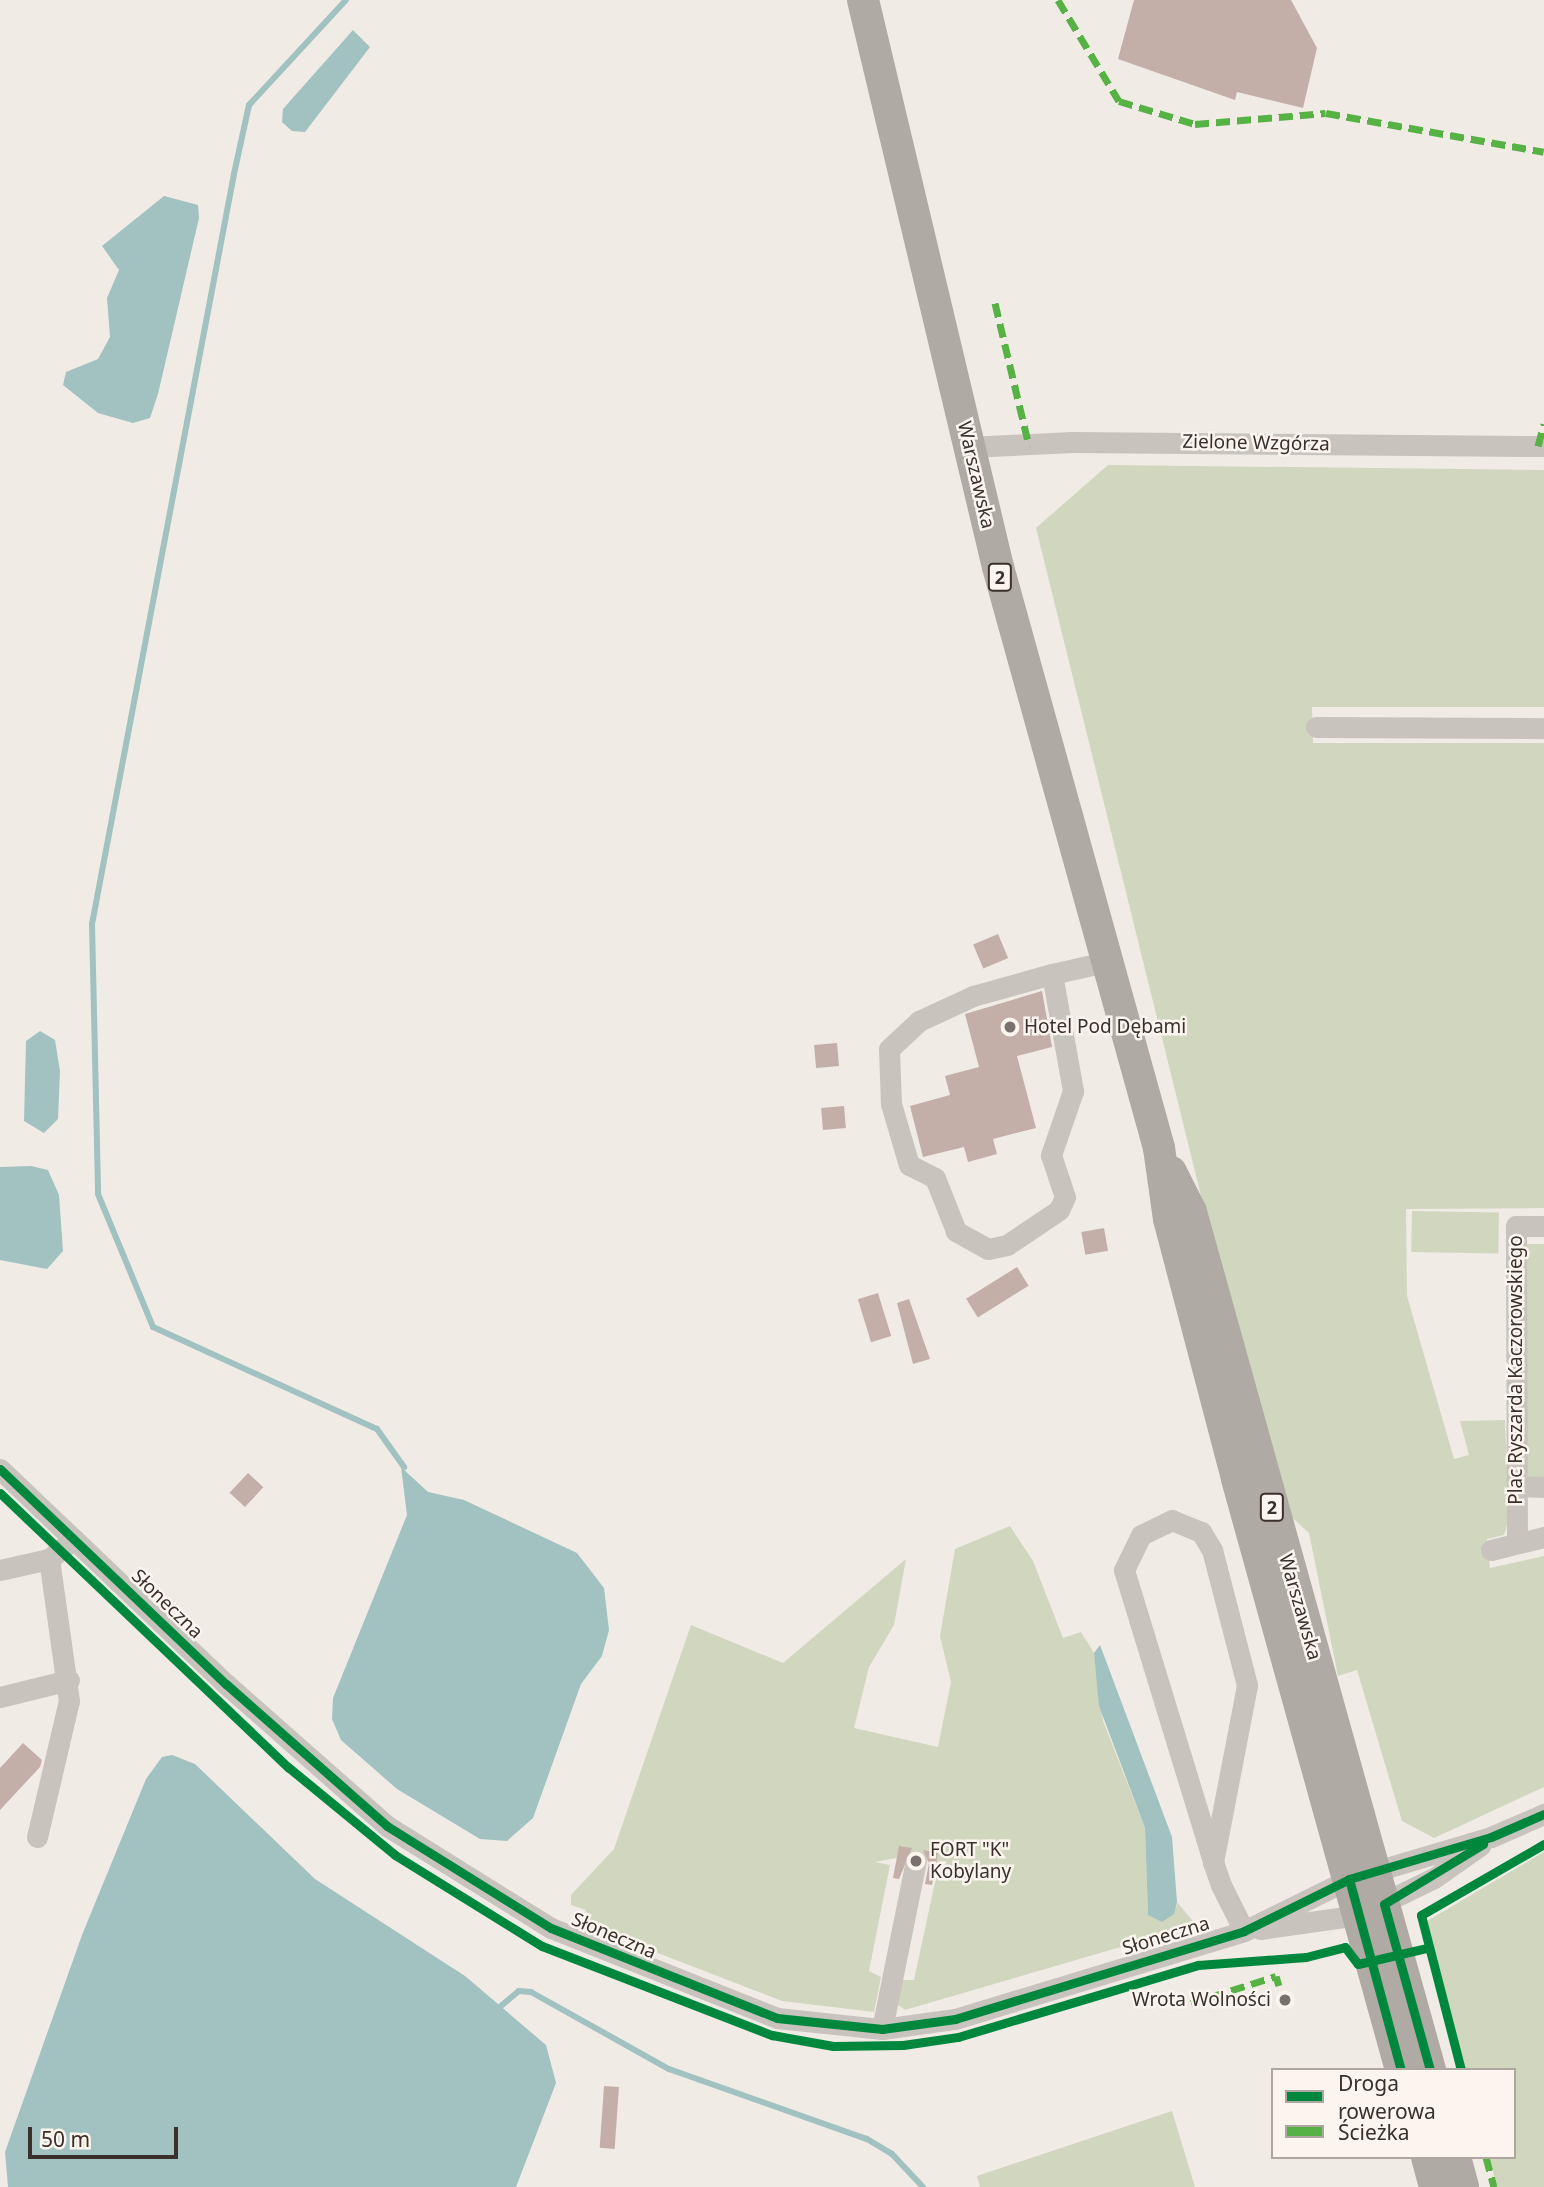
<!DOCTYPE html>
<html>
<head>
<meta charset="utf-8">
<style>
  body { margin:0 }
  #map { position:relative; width:1544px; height:2187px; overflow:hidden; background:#f0ebe5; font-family:"Noto Sans",sans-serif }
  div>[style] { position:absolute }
  .green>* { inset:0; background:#d1d6bf; transform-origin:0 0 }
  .water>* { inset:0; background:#a1c2c1 }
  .stream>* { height:6px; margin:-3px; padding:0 3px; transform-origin:3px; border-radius:3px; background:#a1c2c1 }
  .building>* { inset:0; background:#c3afa7; transform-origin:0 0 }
  .minor>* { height:21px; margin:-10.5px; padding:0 10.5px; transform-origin:10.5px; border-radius:10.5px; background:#c9c3be }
  .highway>* { height:32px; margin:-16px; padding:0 16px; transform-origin:16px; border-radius:16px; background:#afaaa4 }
  .quiet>* { height:7px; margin-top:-3.5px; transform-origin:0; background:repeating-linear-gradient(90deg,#57b246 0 14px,transparent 0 21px) }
  .cycleway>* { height:9px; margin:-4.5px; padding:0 4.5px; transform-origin:4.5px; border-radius:4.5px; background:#00873e }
  .dots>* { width:19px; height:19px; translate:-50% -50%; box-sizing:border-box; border:4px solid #fbf5ee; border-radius:50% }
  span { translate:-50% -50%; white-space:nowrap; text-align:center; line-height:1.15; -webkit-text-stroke:5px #fbf5ee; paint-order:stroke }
  .shield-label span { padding:2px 5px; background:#fbf5ee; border:2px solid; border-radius:5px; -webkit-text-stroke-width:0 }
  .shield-label { font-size:18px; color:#3b302b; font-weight:700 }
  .street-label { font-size:19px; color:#3b302b }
  .poi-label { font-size:19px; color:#3b302b }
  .left { translate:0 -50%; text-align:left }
  .right { translate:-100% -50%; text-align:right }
  .legend { position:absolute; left:1271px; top:2068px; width:245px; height:91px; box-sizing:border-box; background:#fbf5ee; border:2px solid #aea6a0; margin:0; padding:9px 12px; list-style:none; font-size:21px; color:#3b302b }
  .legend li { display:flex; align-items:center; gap:14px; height:35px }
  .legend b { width:35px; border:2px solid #aea6a0 }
  .scale { position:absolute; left:28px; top:2127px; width:150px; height:32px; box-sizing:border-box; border:4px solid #3b302b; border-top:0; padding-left:9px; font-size:21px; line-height:24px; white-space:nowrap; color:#3b302b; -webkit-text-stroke:5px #fbf5ee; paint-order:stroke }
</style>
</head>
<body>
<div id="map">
  <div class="green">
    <i style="clip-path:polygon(1108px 465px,1544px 470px,1544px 707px,1312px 707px,1313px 743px,1544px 743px,1544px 1208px,1406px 1209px,1407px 1296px,1454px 1459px,1469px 1455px,1460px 1421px,1505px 1420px,1509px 1518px,1504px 1535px,1487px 1539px,1490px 1568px,1544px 1556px,1544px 1787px,1434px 1838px,1402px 1821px,1357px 1670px,1338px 1676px,1309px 1533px,1284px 1510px,1269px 1471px,1036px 528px)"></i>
    <i style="left:1412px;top:1211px;width:87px;height:41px;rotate:1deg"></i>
    <i style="clip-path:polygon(1525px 1244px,1544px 1244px,1544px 1482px,1531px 1481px,1526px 1472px)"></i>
    <i style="clip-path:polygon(1010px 1526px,1033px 1561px,1063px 1638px,1081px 1632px,1094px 1653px,1103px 1721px,1145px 1828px,1148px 1915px,1176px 1908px,1177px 1902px,1196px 1925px,905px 2010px,897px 2004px,900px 1980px,914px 1980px,937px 1873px,957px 1875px,937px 1863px,901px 1857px,875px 1862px,890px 1865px,869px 1971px,881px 1977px,874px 2012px,782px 2001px,580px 1923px,586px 1910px,571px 1905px,571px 1895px,614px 1849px,691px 1625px,783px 1663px,906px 1559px,894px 1625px,869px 1667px,854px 1728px,938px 1747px,951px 1682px,940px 1636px,955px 1549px)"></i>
    <i style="clip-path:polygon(1544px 1852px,1544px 2187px,1497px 2187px,1489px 2157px,1514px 2157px,1514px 2070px,1464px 2070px,1422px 1924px)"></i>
    <i style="clip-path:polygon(1172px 2111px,1195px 2187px,980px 2187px,977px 2176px)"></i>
  </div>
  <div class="water">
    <i style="clip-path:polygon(353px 30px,370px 47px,305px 132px,292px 131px,282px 122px,283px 109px)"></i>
    <i style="clip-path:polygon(164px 196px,198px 205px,199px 218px,158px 394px,150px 418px,133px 423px,98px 413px,63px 385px,66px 372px,98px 359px,110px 337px,107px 298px,119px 270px,102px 246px)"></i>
    <i style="clip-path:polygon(40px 1031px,55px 1040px,60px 1071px,58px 1119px,44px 1133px,24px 1121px,26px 1041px)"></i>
    <i style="clip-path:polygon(31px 1166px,48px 1170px,59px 1195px,63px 1251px,47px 1269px,0 1260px,0 1167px)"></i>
    <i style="clip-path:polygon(401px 1467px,428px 1492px,464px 1500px,577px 1553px,604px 1588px,609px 1630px,602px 1656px,581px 1684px,533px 1818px,507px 1841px,480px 1839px,397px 1789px,341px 1740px,332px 1719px,333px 1698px,407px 1515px)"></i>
    <i style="clip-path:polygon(1100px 1645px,1172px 1837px,1177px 1902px,1174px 1914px,1162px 1922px,1148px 1915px,1145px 1828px,1099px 1706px,1094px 1653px)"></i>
    <i style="clip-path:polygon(172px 1755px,195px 1764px,315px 1879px,465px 1976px,546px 2045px,556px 2083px,516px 2187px,8px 2187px,5px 2152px,82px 1935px,146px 1779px,162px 1757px)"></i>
  </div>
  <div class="stream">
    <i style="left:346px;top:0;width:143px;rotate:132.7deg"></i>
    <i style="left:249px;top:105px;width:71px;rotate:102.3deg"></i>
    <i style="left:234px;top:174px;width:763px;rotate:100.72deg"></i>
    <i style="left:92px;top:924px;width:270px;rotate:88.7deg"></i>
    <i style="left:98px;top:1194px;width:144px;rotate:67.5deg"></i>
    <i style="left:153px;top:1327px;width:246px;rotate:24.5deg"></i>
    <i style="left:377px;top:1429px;width:47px;rotate:54.6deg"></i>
    <i style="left:495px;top:2011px;width:31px;rotate:-40deg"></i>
    <i style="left:519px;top:1991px;width:12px;rotate:5deg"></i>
    <i style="left:531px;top:1992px;width:158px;rotate:29.2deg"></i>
    <i style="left:669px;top:2069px;width:210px;rotate:19.5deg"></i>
    <i style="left:867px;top:2139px;width:29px;rotate:31deg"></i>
    <i style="left:892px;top:2154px;width:45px;rotate:46.8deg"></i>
  </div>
  <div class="building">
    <i style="clip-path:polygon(1134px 0,1291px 0,1317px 48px,1303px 108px,1237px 92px,1235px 100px,1118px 59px)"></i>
    <i style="left:998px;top:934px;width:26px;height:27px;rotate:67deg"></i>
    <i style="clip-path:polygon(1042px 991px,1052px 1047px,1017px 1056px,1036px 1128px,993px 1139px,997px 1154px,968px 1162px,964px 1147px,923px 1157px,910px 1106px,950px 1095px,945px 1076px,979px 1067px,965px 1014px)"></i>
    <i style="left:837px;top:1043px;width:23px;height:23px;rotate:85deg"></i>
    <i style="left:844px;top:1106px;width:22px;height:23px;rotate:85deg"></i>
    <i style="left:1104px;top:1228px;width:23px;height:23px;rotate:80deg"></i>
    <i style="left:1017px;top:1267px;width:22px;height:60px;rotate:58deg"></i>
    <i style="left:878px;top:1293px;width:45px;height:21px;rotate:73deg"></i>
    <i style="clip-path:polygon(909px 1299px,930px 1359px,913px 1364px,897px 1303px)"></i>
    <i style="left:248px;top:1473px;width:21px;height:27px;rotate:43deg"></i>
    <i style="clip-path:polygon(23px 1743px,42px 1760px,40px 1767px,0 1810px,0 1768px)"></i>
    <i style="clip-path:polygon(899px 1846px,912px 1848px,899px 1879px,893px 1878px)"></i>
    <i style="clip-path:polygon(923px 1850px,938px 1853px,932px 1885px,925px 1884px,929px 1863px)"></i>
    <i style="left:604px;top:2086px;width:15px;height:62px;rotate:4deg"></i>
  </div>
  <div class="minor">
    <i style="left:969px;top:447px;width:103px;rotate:-2.8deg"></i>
    <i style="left:1072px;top:442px;width:472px;rotate:0.5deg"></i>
    <i style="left:1316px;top:727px;width:228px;rotate:0.3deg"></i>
    <i style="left:1052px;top:974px;width:119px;rotate:79.8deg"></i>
    <i style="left:1073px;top:1091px;width:68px;rotate:109deg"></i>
    <i style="left:1051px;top:1155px;width:44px;rotate:71.6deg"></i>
    <i style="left:1065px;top:1197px;width:14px;rotate:115deg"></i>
    <i style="left:1059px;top:1210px;width:63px;rotate:146.1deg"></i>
    <i style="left:1007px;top:1245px;width:19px;rotate:168deg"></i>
    <i style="left:988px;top:1249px;width:37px;rotate:-151deg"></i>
    <i style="left:956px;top:1231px;width:57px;rotate:-111.6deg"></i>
    <i style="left:935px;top:1178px;width:29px;rotate:-153deg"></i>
    <i style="left:909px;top:1165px;width:64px;rotate:-106.4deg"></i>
    <i style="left:891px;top:1104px;width:55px;rotate:-92.1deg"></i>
    <i style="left:889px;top:1049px;width:41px;rotate:-43deg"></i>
    <i style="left:919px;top:1021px;width:60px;rotate:-24.8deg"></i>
    <i style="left:973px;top:996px;width:82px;rotate:-15.6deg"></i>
    <i style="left:1052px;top:974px;width:58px;rotate:-12.8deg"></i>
    <i style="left:0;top:1469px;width:312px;rotate:43.6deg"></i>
    <i style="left:226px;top:1684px;width:215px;rotate:41.4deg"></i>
    <i style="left:387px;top:1826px;width:193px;rotate:31.9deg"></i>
    <i style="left:551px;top:1928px;width:243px;rotate:21.7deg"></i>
    <i style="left:777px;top:2018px;width:106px;rotate:6deg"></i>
    <i style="left:882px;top:2029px;width:74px;rotate:-7.8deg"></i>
    <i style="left:955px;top:2019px;width:302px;rotate:-16.9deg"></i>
    <i style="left:1244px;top:1931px;width:117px;rotate:-26.3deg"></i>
    <i style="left:1349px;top:1879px;width:148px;rotate:-16.5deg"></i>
    <i style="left:1491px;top:1837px;width:58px;rotate:-23.5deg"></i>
    <i style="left:1517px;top:1486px;width:27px;rotate:2deg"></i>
    <i style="left:1517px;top:1543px;width:317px;rotate:-90.2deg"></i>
    <i style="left:1516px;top:1226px;width:28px"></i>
    <i style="left:1491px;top:1550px;width:55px;rotate:-13.8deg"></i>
    <i style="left:0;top:1570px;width:50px;rotate:-12.7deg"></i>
    <i style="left:49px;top:1559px;width:32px;rotate:-39deg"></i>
    <i style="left:0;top:1697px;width:71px;rotate:-13.8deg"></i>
    <i style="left:37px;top:1837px;width:140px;rotate:-76.8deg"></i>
    <i style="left:69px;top:1701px;width:143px;rotate:-98deg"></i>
    <i style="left:1213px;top:1862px;width:180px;rotate:-79.1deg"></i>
    <i style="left:1247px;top:1685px;width:139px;rotate:-104.5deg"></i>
    <i style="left:1212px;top:1550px;width:21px;rotate:-121deg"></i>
    <i style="left:1201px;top:1532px;width:31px;rotate:-158deg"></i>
    <i style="left:1172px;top:1520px;width:34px;rotate:154deg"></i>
    <i style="left:1141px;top:1535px;width:39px;rotate:116deg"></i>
    <i style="left:1124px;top:1570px;width:305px;rotate:73deg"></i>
    <i style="left:1213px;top:1862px;width:24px;rotate:71deg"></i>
    <i style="left:1221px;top:1885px;width:51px;rotate:63.4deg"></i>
    <i style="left:1260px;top:1929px;width:99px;rotate:-8.1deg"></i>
    <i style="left:1358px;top:1915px;width:85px;rotate:-26deg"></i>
    <i style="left:1434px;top:1878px;width:57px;rotate:-35.1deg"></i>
    <i style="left:882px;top:2029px;width:171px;rotate:-78.6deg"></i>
  </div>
  <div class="highway">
    <i style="left:863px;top:0;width:583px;rotate:76.61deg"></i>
    <i style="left:998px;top:567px;width:603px;rotate:74.51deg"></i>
    <i style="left:1159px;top:1148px;width:72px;rotate:82deg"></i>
    <i style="left:1169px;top:1219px;width:269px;rotate:75.3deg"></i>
    <i style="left:1237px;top:1479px;width:613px;rotate:74.49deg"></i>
    <i style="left:1171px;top:1172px;width:45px;rotate:63.4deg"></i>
    <i style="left:1191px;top:1212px;width:891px;rotate:74.43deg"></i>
    <i style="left:1427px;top:2157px;width:31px;rotate:75deg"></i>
    <i style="left:1455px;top:2157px;width:31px;rotate:75deg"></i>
  </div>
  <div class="quiet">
    <i style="left:1058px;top:0;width:118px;rotate:58.9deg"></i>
    <i style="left:1119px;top:101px;width:79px;rotate:16.8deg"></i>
    <i style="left:1195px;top:124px;width:131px;rotate:-4.8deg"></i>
    <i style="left:1326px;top:113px;width:221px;rotate:10.1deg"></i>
    <i style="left:995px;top:303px;width:147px;rotate:76.6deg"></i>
    <i style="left:1538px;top:446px;width:23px;rotate:-75deg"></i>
    <i style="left:1191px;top:2003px;width:89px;rotate:-17.6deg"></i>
    <i style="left:1276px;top:1976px;width:10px;rotate:73deg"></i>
    <i style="left:1486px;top:2157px;width:31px;rotate:75deg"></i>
  </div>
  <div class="cycleway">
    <i style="left:0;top:1469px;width:312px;rotate:43.6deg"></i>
    <i style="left:226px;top:1684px;width:215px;rotate:41.4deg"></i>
    <i style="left:387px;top:1826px;width:193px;rotate:31.9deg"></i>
    <i style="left:551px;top:1928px;width:243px;rotate:21.7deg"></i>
    <i style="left:777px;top:2018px;width:106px;rotate:6deg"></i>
    <i style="left:882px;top:2029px;width:74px;rotate:-7.8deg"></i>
    <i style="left:955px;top:2019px;width:302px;rotate:-16.9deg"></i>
    <i style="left:1244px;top:1931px;width:117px;rotate:-26.3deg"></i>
    <i style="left:1349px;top:1879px;width:148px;rotate:-16.5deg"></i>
    <i style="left:1491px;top:1837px;width:58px;rotate:-23.5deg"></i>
    <i style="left:0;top:1493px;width:398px;rotate:43.6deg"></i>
    <i style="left:288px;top:1767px;width:139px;rotate:39.4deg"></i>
    <i style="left:395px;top:1855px;width:173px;rotate:31.8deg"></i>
    <i style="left:542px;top:1946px;width:247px;rotate:21.2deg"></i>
    <i style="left:772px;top:2035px;width:62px;rotate:10.2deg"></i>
    <i style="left:833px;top:2046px;width:70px;rotate:-0.8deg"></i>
    <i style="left:903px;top:2045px;width:56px;rotate:-8.3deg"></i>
    <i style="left:958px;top:2037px;width:251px;rotate:-16.7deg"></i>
    <i style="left:1198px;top:1965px;width:108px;rotate:-4.2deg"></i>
    <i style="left:1306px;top:1957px;width:40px;rotate:-14.4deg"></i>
    <i style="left:1345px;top:1947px;width:21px;rotate:53deg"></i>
    <i style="left:1358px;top:1964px;width:71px;rotate:-13.1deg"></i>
    <i style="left:1349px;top:1879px;width:198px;rotate:74.8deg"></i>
    <i style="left:1430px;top:2070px;width:172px;rotate:-105.5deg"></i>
    <i style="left:1384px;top:1904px;width:116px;rotate:-31.2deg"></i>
    <i style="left:1461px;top:2070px;width:160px;rotate:-104.5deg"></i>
    <i style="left:1421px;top:1915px;width:142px;rotate:-30deg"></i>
  </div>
  <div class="dots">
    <i style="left:1010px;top:1027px;background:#7a716c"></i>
    <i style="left:916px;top:1861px;background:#7a716c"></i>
    <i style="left:1285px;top:2000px;background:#7a716c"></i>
  </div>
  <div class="shield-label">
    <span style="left:1000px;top:577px">2</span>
    <span style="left:1272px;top:1507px">2</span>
  </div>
  <div class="street-label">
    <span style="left:1256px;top:443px;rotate:1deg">Zielone Wzgórza</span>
    <span style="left:976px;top:475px;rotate:77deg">Warszawska</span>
    <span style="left:1516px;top:1370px;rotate:-90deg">Plac Ryszarda Kaczorowskiego</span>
    <span style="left:167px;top:1604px;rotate:44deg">Słoneczna</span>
    <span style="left:1300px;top:1607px;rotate:74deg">Warszawska</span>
    <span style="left:614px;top:1936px;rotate:23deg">Słoneczna</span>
    <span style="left:1166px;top:1936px;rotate:-17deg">Słoneczna</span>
  </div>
  <div class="poi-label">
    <span class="left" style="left:1024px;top:1027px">Hotel Pod Dębami</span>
    <span class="left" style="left:930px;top:1861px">FORT "K"<br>Kobylany</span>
    <span class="right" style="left:1271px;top:2000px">Wrota Wolności</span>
  </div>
  <ul class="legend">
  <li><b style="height:9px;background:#00873e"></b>Droga rowerowa</li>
  <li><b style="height:9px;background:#57b246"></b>Ścieżka</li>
  </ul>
  <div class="scale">50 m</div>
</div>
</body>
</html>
